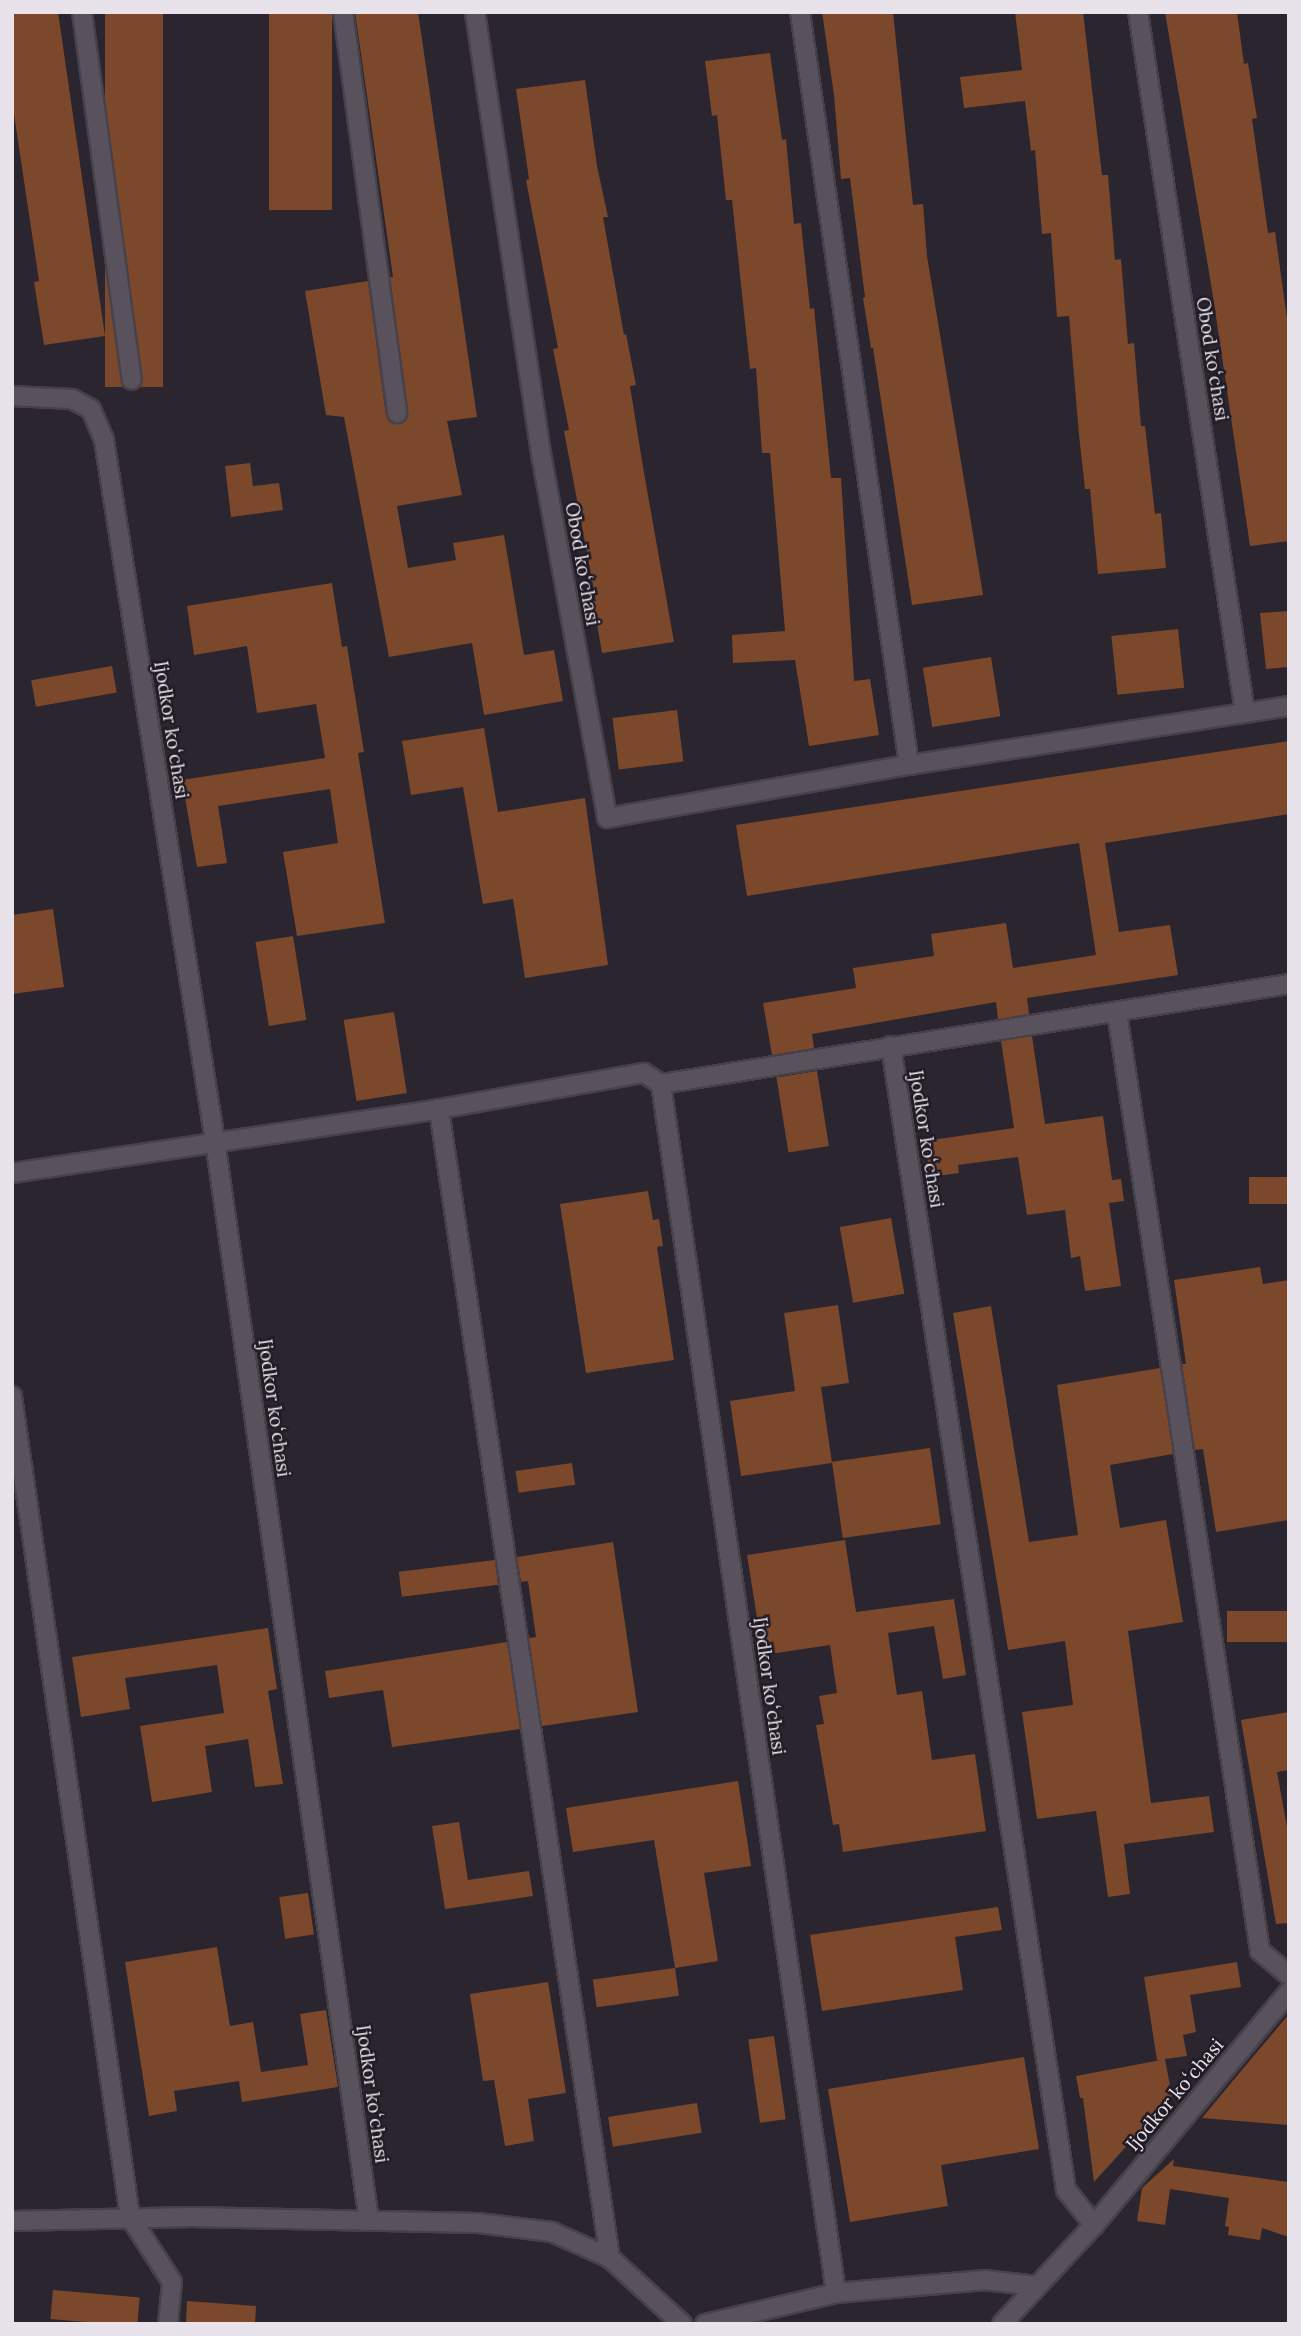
<!DOCTYPE html>
<html>
<head>
<meta charset="utf-8">
<style>
  body { margin:0 }
  #map { position:relative; width:1301px; height:2336px; overflow:hidden; background:#2b252f; font-family:Lora,serif }
  div>[style] { position:absolute }
  .building>* { inset:0; background:#7b482b; transform-origin:0 0 }
  .roads { filter:drop-shadow(2px 0 #47414a) drop-shadow(-2px 0 #47414a) drop-shadow(0 2px #47414a) drop-shadow(0 -2px #47414a) }
  .street>* { height:18px; margin:-9px; padding:0 9px; transform-origin:9px; border-radius:9px; background:#59525d }
  span { translate:-50% -50%; white-space:nowrap; text-align:center; line-height:1.15; -webkit-text-stroke:5px #211b25; paint-order:stroke }
  .street-label { font-size:19px; color:#e8e3ea }
  .frame { position:absolute; inset:0; border:14px solid #e8e3ea; pointer-events:none }
</style>
</head>
<body>
<div id="map">
  <div class="building">
    <i style="clip-path:polygon(12px 12px,58px 12px,105px 336px,44px 345px,34px 282px,39px 281px,12px 101px)"></i>
    <i style="left:105px;top:12px;width:58px;height:375px"></i>
    <i style="left:269px;top:12px;width:63px;height:198px"></i>
    <i style="clip-path:polygon(355px 12px,418px 12px,477px 417px,447px 421px,462px 495px,397px 506px,408px 568px,456px 560px,453px 543px,504px 535px,524px 655px,554px 650px,563px 701px,484px 715px,472px 643px,389px 657px,344px 417px,326px 415px,305px 291px,368px 281px,386px 415px,392px 423px,403px 422px,408px 411px,390px 277px,393px 277px)"></i>
    <i style="clip-path:polygon(822px 12px,893px 12px,913px 205px,923px 204px,927px 256px,983px 595px,912px 605px,873px 348px,871px 348px,863px 298px,865px 297px,850px 178px,841px 179px,834px 95px)"></i>
    <i style="clip-path:polygon(1015px 12px,1083px 12px,1102px 175px,1108px 175px,1115px 260px,1121px 259px,1128px 344px,1134px 343px,1141px 426px,1145px 426px,1155px 514px,1161px 513px,1166px 568px,1098px 574px,1090px 489px,1085px 489px,1079px 435px,1069px 316px,1057px 317px,1051px 233px,1042px 234px,1035px 150px,1031px 151px,1025px 101px,964px 108px,960px 77px,1022px 70px)"></i>
    <i style="clip-path:polygon(1165px 12px,1237px 12px,1244px 64px,1248px 63px,1257px 118px,1252px 119px,1268px 233px,1275px 232px,1289px 333px,1289px 541px,1250px 546px,1213px 296px)"></i>
    <i style="clip-path:polygon(770px 53px,782px 140px,786px 139px,794px 224px,801px 223px,810px 309px,814px 308px,831px 478px,841px 478px,854px 681px,870px 679px,879px 735px,809px 746px,795px 660px,733px 663px,732px 635px,785px 631px,770px 453px,762px 453px,756px 368px,750px 369px,732px 200px,726px 200px,717px 115px,712px 116px,705px 61px)"></i>
    <i style="clip-path:polygon(585px 80px,597px 166px,608px 217px,603px 217px,624px 335px,626px 334px,636px 385px,630px 386px,643px 467px,674px 642px,602px 653px,593px 601px,596px 601px,564px 431px,569px 430px,553px 349px,558px 348px,526px 180px,529px 179px,516px 89px)"></i>
    <i style="clip-path:polygon(250px 463px,253px 486px,279px 483px,283px 510px,231px 517px,225px 466px)"></i>
    <i style="clip-path:polygon(332px 583px,342px 647px,347px 646px,364px 752px,358px 753px,385px 923px,297px 936px,283px 852px,338px 843px,330px 789px,218px 806px,227px 863px,197px 867px,182px 780px,325px 758px,316px 704px,257px 713px,247px 646px,194px 655px,187px 606px)"></i>
    <i style="clip-path:polygon(1289px 611px,1289px 667px,1266px 669px,1260px 613px)"></i>
    <i style="left:1178px;top:629px;width:59px;height:67px;rotate:84deg"></i>
    <i style="left:991px;top:657px;width:60px;height:69px;rotate:81deg"></i>
    <i style="left:112px;top:666px;width:27px;height:82px;rotate:80deg"></i>
    <i style="left:677px;top:710px;width:52px;height:65px;rotate:83deg"></i>
    <i style="clip-path:polygon(484px 728px,498px 812px,585px 798px,608px 965px,525px 978px,513px 899px,483px 904px,463px 787px,411px 795px,402px 741px)"></i>
    <i style="clip-path:polygon(1289px 741px,1289px 814px,1105px 843px,1119px 932px,1170px 925px,1178px 975px,1027px 998px,1029px 1014px,998px 1019px,996px 1002px,812px 1034px,814px 1048px,772px 1055px,763px 1003px,856px 988px,853px 968px,934px 956px,931px 934px,1006px 923px,1013px 968px,1096px 955px,1079px 843px,747px 896px,736px 825px)"></i>
    <i style="clip-path:polygon(53px 909px,64px 987px,12px 994px,12px 915px)"></i>
    <i style="left:293px;top:936px;width:85px;height:38px;rotate:81deg"></i>
    <i style="left:394px;top:1012px;width:82px;height:51px;rotate:81deg"></i>
    <i style="clip-path:polygon(1032px 1036px,1045px 1124px,1103px 1116px,1112px 1180px,1121px 1179px,1124px 1201px,1109px 1203px,1121px 1286px,1085px 1291px,1080px 1256px,1071px 1258px,1065px 1210px,1027px 1215px,1018px 1157px,958px 1165px,959px 1173px,930px 1177px,925px 1141px,1014px 1128px,1001px 1041px)"></i>
    <i style="left:817px;top:1071px;width:76px;height:41px;rotate:81deg"></i>
    <i style="left:1289px;top:1177px;width:27px;height:40px;rotate:90deg"></i>
    <i style="clip-path:polygon(648px 1191px,653px 1220px,659px 1219px,663px 1246px,657px 1247px,674px 1360px,586px 1373px,560px 1204px)"></i>
    <i style="left:891px;top:1218px;width:77px;height:52px;rotate:80deg"></i>
    <i style="clip-path:polygon(1260px 1267px,1263px 1284px,1289px 1280px,1289px 1520px,1216px 1532px,1203px 1449px,1195px 1450px,1182px 1364px,1186px 1364px,1174px 1280px)"></i>
    <i style="clip-path:polygon(838px 1305px,849px 1383px,821px 1387px,832px 1463px,741px 1476px,730px 1401px,795px 1391px,784px 1313px)"></i>
    <i style="clip-path:polygon(991px 1306px,1029px 1542px,1078px 1535px,1057px 1385px,1160px 1368px,1173px 1454px,1110px 1465px,1120px 1528px,1166px 1520px,1183px 1622px,1128px 1631px,1151px 1803px,1209px 1796px,1214px 1832px,1124px 1844px,1130px 1894px,1108px 1897px,1096px 1811px,1037px 1819px,1022px 1712px,1073px 1705px,1065px 1641px,1008px 1650px,953px 1313px)"></i>
    <i style="left:930px;top:1448px;width:77px;height:99px;rotate:82deg"></i>
    <i style="left:572px;top:1463px;width:22px;height:57px;rotate:82deg"></i>
    <i style="clip-path:polygon(845px 1540px,856px 1612px,954px 1599px,966px 1675px,943px 1679px,934px 1626px,888px 1633px,897px 1695px,922px 1691px,932px 1760px,975px 1754px,986px 1831px,843px 1852px,839px 1824px,833px 1825px,816px 1725px,824px 1724px,819px 1696px,837px 1693px,830px 1645px,763px 1655px,747px 1555px)"></i>
    <i style="clip-path:polygon(613px 1542px,638px 1712px,542px 1726px,529px 1638px,536px 1637px,528px 1581px,521px 1582px,517px 1557px)"></i>
    <i style="left:495px;top:1560px;width:25px;height:97px;rotate:83deg"></i>
    <i style="left:1289px;top:1611px;width:31px;height:62px;rotate:90deg"></i>
    <i style="clip-path:polygon(268px 1628px,277px 1689px,268px 1691px,283px 1784px,255px 1787px,248px 1739px,205px 1746px,212px 1792px,152px 1802px,140px 1726px,224px 1713px,217px 1665px,125px 1678px,130px 1709px,81px 1717px,72px 1657px)"></i>
    <i style="clip-path:polygon(507px 1642px,520px 1729px,392px 1747px,383px 1690px,329px 1698px,325px 1671px)"></i>
    <i style="clip-path:polygon(1289px 1712px,1289px 1770px,1277px 1772px,1289px 1838px,1289px 1923px,1276px 1924px,1241px 1720px)"></i>
    <i style="clip-path:polygon(738px 1781px,751px 1866px,704px 1873px,718px 1961px,675px 1968px,654px 1840px,573px 1852px,566px 1808px)"></i>
    <i style="clip-path:polygon(459px 1822px,468px 1880px,529px 1871px,533px 1896px,445px 1909px,432px 1826px)"></i>
    <i style="left:308px;top:1893px;width:42px;height:29px;rotate:82deg"></i>
    <i style="clip-path:polygon(998px 1907px,1002px 1930px,955px 1937px,963px 1990px,822px 2011px,810px 1935px)"></i>
    <i style="clip-path:polygon(217px 1947px,230px 2026px,253px 2022px,261px 2072px,308px 2065px,300px 2014px,326px 2010px,338px 2087px,242px 2102px,239px 2081px,174px 2091px,177px 2111px,149px 2116px,125px 1962px)"></i>
    <i style="clip-path:polygon(1237px 1962px,1241px 1987px,1190px 1995px,1196px 2032px,1183px 2035px,1187px 2056px,1165px 2059px,1172px 2096px,1094px 2182px,1083px 2098px,1080px 2098px,1076px 2076px,1161px 2060px,1157px 2060px,1144px 1977px)"></i>
    <i style="left:675px;top:1968px;width:28px;height:83px;rotate:82deg"></i>
    <i style="clip-path:polygon(548px 1982px,566px 2093px,528px 2099px,534px 2141px,505px 2146px,494px 2080px,483px 2081px,470px 1994px)"></i>
    <i style="clip-path:polygon(1289px 2014px,1289px 2125px,1202px 2118px,1246px 2065px)"></i>
    <i style="left:774px;top:2036px;width:84px;height:26px;rotate:82deg"></i>
    <i style="clip-path:polygon(1024px 2057px,1039px 2149px,941px 2165px,948px 2206px,850px 2222px,828px 2089px)"></i>
    <i style="left:697px;top:2103px;width:30px;height:90px;rotate:81deg"></i>
    <i style="clip-path:polygon(1174px 2159px,1173px 2166px,1289px 2182px,1289px 2237px,1262px 2228px,1260px 2240px,1228px 2235px,1229px 2227px,1225px 2226px,1229px 2198px,1170px 2189px,1165px 2225px,1137px 2221px,1142px 2188px)"></i>
    <i style="left:53px;top:2290px;width:87px;height:29px;rotate:5deg"></i>
    <i style="clip-path:polygon(187px 2301px,256px 2306px,255px 2324px,186px 2324px)"></i>
  </div>
  <div class="roads">
    <div class="street">
      <i style="left:82px;top:12px;width:371px;rotate:82.3deg"></i>
      <i style="left:343px;top:12px;width:405px;rotate:82.3deg"></i>
      <i style="left:475px;top:12px;width:452px;rotate:81.5deg"></i>
      <i style="left:542px;top:459px;width:365px;rotate:79.7deg"></i>
      <i style="left:607px;top:818px;width:307px;rotate:-10deg"></i>
      <i style="left:909px;top:765px;width:385px;rotate:-8.8deg"></i>
      <i style="left:800px;top:12px;width:761px;rotate:81.76deg"></i>
      <i style="left:1138px;top:12px;width:709px;rotate:81.32deg"></i>
      <i style="left:12px;top:396px;width:60px;rotate:2.9deg"></i>
      <i style="left:72px;top:399px;width:21px;rotate:28deg"></i>
      <i style="left:91px;top:409px;width:34px;rotate:67deg"></i>
      <i style="left:104px;top:440px;width:710px;rotate:81deg"></i>
      <i style="left:215px;top:1141px;width:1091px;rotate:81.88deg"></i>
      <i style="left:1117px;top:1013px;width:949px;rotate:81.33deg"></i>
      <i style="left:1260px;top:1951px;width:38px;rotate:40deg"></i>
      <i style="left:891px;top:1046px;width:1157px;rotate:81.3deg"></i>
      <i style="left:1066px;top:2190px;width:45px;rotate:51.3deg"></i>
      <i style="left:661px;top:1084px;width:1222px;rotate:81.76deg"></i>
      <i style="left:439px;top:1109px;width:1162px;rotate:81.54deg"></i>
      <i style="left:12px;top:1173px;width:432px;rotate:-8.5deg"></i>
      <i style="left:439px;top:1109px;width:208px;rotate:-10deg"></i>
      <i style="left:644px;top:1073px;width:20px;rotate:33deg"></i>
      <i style="left:661px;top:1084px;width:636px;rotate:-9.05deg"></i>
      <i style="left:12px;top:1396px;width:829px;rotate:81.82deg"></i>
      <i style="left:130px;top:2217px;width:77px;rotate:57.1deg"></i>
      <i style="left:172px;top:2282px;width:42px;rotate:95.4deg"></i>
      <i style="left:12px;top:2221px;width:179px;rotate:-1.3deg"></i>
      <i style="left:191px;top:2217px;width:287px;rotate:1.2deg"></i>
      <i style="left:478px;top:2223px;width:75px;rotate:6.9deg"></i>
      <i style="left:552px;top:2232px;width:64px;rotate:24.1deg"></i>
      <i style="left:610px;top:2258px;width:98px;rotate:42.5deg"></i>
      <i style="left:705px;top:2324px;width:135px;rotate:-13.3deg"></i>
      <i style="left:836px;top:2293px;width:150px;rotate:-5deg"></i>
      <i style="left:985px;top:2280px;width:52px;rotate:6.6deg"></i>
      <i style="left:1002px;top:2324px;width:135px;rotate:-47.1deg"></i>
      <i style="left:1094px;top:2225px;width:304px;rotate:-50.1deg"></i>
    </div>
  </div>
  <div class="street-label">
    <span style="left:1212px;top:359px;rotate:81deg">Obod koʻchasi</span>
    <span style="left:582px;top:564px;rotate:80deg">Obod koʻchasi</span>
    <span style="left:171px;top:730px;rotate:81deg">Ijodkor koʻchasi</span>
    <span style="left:926px;top:1139px;rotate:81deg">Ijodkor koʻchasi</span>
    <span style="left:274px;top:1408px;rotate:82deg">Ijodkor koʻchasi</span>
    <span style="left:769px;top:1686px;rotate:82deg">Ijodkor koʻchasi</span>
    <span style="left:372px;top:2094px;rotate:82deg">Ijodkor koʻchasi</span>
    <span style="left:1175px;top:2095px;rotate:-50deg">Ijodkor koʻchasi</span>
  </div>
  <div class="frame"></div>
</div>
</body>
</html>
